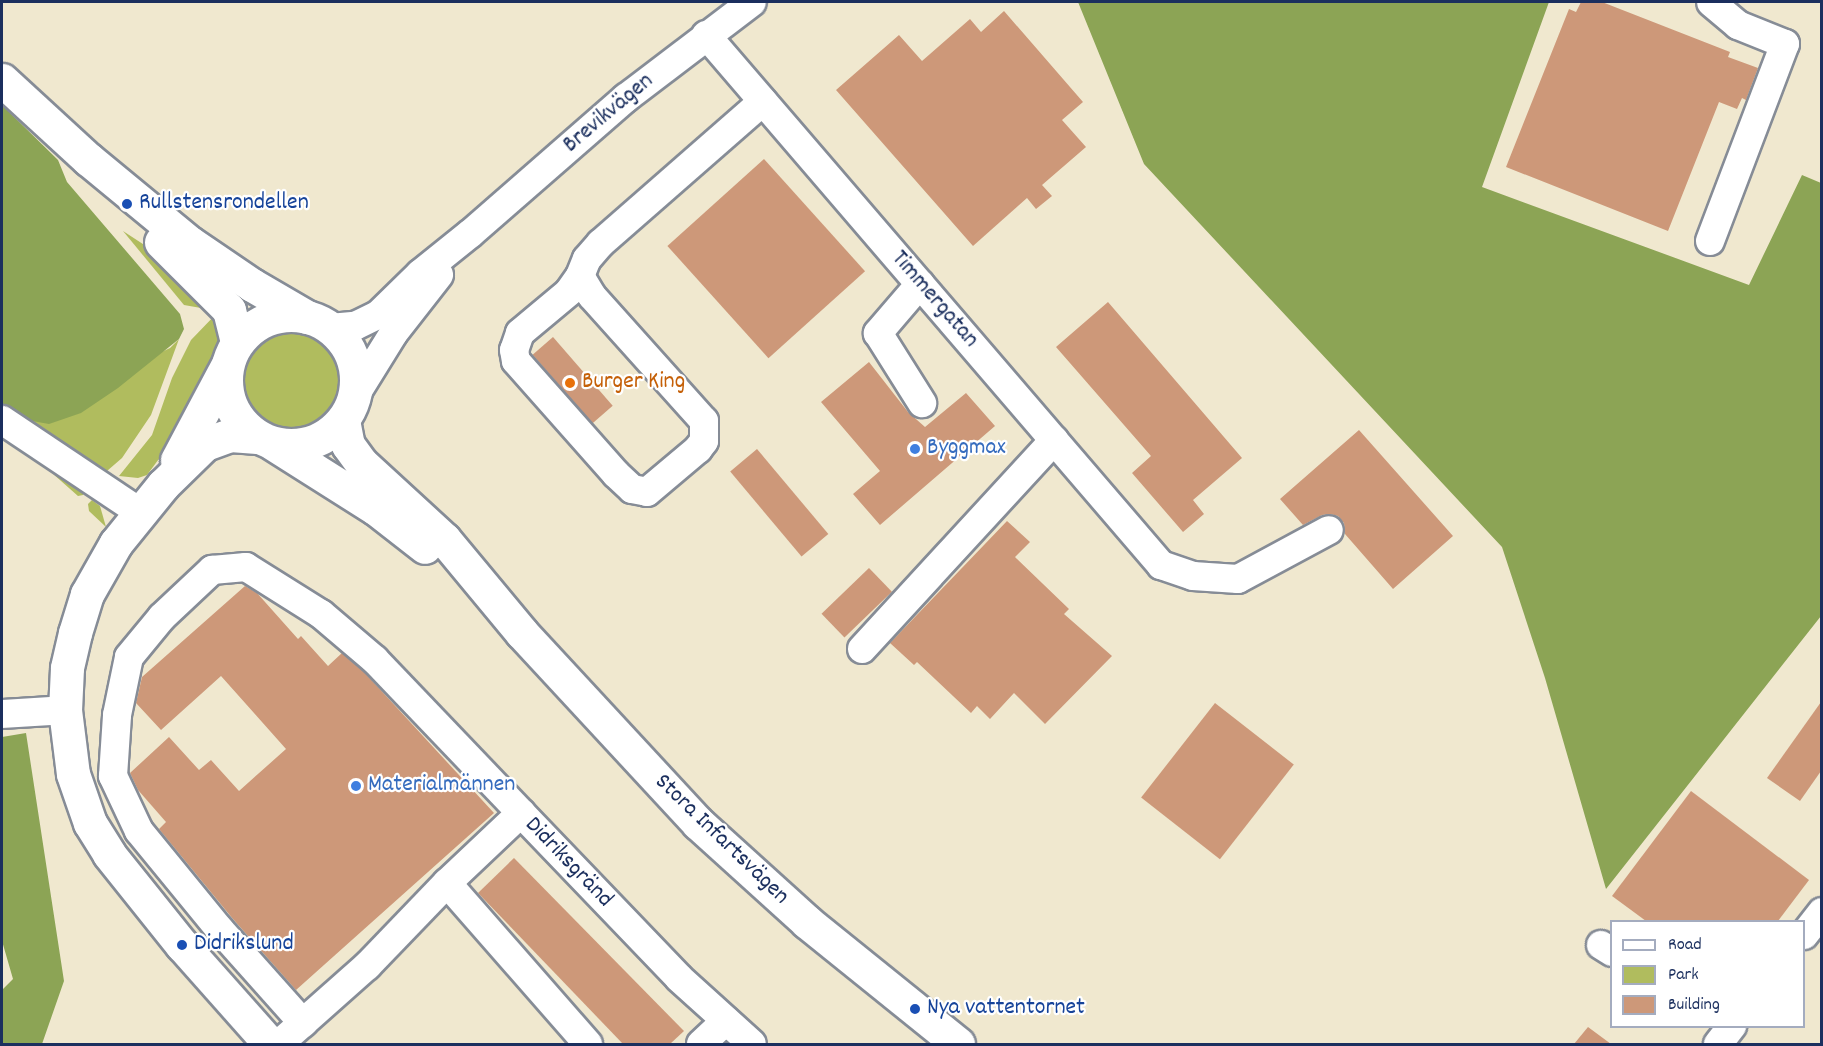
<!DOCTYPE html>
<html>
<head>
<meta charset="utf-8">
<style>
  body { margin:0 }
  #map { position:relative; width:1823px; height:1046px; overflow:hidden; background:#f0e8cf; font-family:Dekko,sans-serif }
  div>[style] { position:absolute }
  .green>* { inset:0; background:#b0bc5e }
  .round { border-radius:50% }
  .forest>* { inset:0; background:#8ca455 }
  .building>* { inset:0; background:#cd9879; transform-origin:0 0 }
  .roads { filter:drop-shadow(2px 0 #868c96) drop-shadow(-2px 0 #868c96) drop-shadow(0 2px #868c96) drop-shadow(0 -2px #868c96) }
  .minor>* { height:28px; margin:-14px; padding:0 14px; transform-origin:14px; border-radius:14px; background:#fff }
  .major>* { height:33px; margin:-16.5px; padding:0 16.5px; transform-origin:16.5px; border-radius:16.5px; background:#fff }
  .major>.ring { margin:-16.5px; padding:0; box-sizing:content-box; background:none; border:33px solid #fff; border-radius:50% }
  .dots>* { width:16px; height:16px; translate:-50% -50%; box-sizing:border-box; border:3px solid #fff; border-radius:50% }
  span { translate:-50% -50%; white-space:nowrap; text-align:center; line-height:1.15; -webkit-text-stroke:4.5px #fff; paint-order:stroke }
  .street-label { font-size:24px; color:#1b2f5e }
  .transit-label { font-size:24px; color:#164399 }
  .left { translate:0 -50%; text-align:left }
  .food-label { font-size:24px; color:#c56008 }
  .shop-label { font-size:24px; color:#366cbe }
  .frame { position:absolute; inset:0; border:3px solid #1b2f5e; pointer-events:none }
  .legend { position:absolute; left:1610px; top:920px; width:195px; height:108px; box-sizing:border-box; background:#fff; border:2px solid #a4acbf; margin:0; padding:8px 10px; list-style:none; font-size:18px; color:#1b2f5e }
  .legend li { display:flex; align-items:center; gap:12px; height:30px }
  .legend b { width:30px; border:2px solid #a4acbf }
</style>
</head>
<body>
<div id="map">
  <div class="green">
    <i style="clip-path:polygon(123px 231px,149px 248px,211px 301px,201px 308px,184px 305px)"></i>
    <i style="clip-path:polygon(218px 312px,223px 334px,220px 350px,184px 425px,147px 475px,138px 478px,119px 476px,152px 435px,172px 378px,191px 340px)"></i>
    <i class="round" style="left:241px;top:330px;width:100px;height:100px"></i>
    <i style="clip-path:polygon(179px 339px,151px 415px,122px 458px,107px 471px,21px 419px,170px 348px)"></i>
    <i style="clip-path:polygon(26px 451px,85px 492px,83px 495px,78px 496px,52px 473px,24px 454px)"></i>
    <i style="clip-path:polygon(92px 500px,100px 506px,106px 527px,89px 511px,88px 504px)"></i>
  </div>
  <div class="forest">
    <i style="clip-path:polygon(1078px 2px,1549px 2px,1482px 187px,1749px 285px,1802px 175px,1821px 183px,1821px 616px,1606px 889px,1545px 678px,1502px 547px,1144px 164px)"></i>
    <i style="clip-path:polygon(2px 105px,58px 160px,67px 182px,180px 314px,184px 329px,179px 339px,118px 388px,81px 413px,49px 424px,21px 419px,2px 408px)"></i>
    <i style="clip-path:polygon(26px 733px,64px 981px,42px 1044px,2px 1044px,2px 990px,13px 979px,2px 941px,2px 737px)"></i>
  </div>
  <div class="building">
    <i style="clip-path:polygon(1581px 2px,1602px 2px,1730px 52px,1728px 57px,1758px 68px,1746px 100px,1742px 98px,1737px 109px,1719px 102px,1668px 231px,1506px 167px,1569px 9px,1576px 12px)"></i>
    <i style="clip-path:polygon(1004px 11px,1083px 102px,1062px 120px,1086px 147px,1042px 185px,1052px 196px,1036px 209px,1027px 198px,973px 246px,836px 90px,899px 35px,922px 61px,970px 19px,981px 32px)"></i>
    <i style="left:764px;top:159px;width:151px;height:130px;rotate:48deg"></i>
    <i style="clip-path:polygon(1108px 302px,1242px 458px,1193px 500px,1204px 514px,1183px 532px,1132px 473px,1151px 456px,1056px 347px)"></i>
    <i style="left:553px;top:337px;width:91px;height:27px;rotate:49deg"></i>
    <i style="clip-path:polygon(869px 362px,908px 412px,925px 427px,966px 393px,995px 426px,880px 525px,853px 494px,880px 471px,821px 402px)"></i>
    <i style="clip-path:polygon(1359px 430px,1453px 536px,1393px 589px,1345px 534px,1344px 523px,1338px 516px,1330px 514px,1322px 515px,1303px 525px,1280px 499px)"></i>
    <i style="left:757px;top:449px;width:111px;height:35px;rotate:50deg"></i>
    <i style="clip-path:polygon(1007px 521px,1030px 542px,1015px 557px,1069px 609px,1064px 614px,1112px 656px,1045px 724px,1014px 693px,990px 719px,977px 706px,971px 713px,917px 662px,914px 665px,890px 643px)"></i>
    <i style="left:869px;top:568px;width:33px;height:66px;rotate:46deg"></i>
    <i style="clip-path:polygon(245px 586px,257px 593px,298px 639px,301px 636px,328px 666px,342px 653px,364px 672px,494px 813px,296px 990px,233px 919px,159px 829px,166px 822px,138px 790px,130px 773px,169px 737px,199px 770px,211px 760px,239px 791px,286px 749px,221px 676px,161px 730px,136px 703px,142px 677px)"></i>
    <i style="clip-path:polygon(1821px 702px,1821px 771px,1800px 801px,1767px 778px)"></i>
    <i style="left:1215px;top:703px;width:100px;height:120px;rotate:38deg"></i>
    <i style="clip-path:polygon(1691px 791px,1809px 880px,1778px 921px,1646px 921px,1612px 896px)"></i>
    <i style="clip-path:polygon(514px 858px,684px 1031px,670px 1044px,623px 1044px,478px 893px)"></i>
    <i style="clip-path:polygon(1588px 1027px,1611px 1044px,1574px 1044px)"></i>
  </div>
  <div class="roads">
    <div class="minor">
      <i style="left:706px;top:35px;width:699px;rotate:49.35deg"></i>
      <i style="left:1161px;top:565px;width:34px;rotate:19deg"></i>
      <i style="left:1193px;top:576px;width:45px;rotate:3.8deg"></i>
      <i style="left:1238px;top:579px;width:103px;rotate:-28.3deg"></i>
      <i style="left:1710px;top:241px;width:211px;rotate:-69.2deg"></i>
      <i style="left:1785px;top:44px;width:51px;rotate:-158deg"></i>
      <i style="left:1738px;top:25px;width:35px;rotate:-140deg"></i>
      <i style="left:580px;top:276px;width:19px;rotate:125deg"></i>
      <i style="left:569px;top:292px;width:64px;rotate:140.1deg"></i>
      <i style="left:520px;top:333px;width:18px;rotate:109deg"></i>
      <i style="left:514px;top:350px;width:11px;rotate:80deg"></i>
      <i style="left:516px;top:361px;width:151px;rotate:48.5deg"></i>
      <i style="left:616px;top:474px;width:22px;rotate:43deg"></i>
      <i style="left:632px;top:489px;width:15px;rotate:11deg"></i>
      <i style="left:647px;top:492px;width:67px;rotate:-40.1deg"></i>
      <i style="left:698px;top:449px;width:10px;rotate:-53deg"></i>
      <i style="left:704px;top:441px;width:20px;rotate:-90deg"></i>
      <i style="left:704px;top:421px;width:168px;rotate:-131.9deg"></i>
      <i style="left:592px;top:296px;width:23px;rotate:-121deg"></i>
      <i style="left:580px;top:276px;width:18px;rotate:-68deg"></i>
      <i style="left:587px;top:259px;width:21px;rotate:-49deg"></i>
      <i style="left:601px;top:243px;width:215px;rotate:-41.2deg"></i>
      <i style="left:920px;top:284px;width:65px;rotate:130.6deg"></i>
      <i style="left:878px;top:333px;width:83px;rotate:57.8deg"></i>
      <i style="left:330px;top:328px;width:25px;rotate:-5deg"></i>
      <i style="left:355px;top:326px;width:25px;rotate:-26deg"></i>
      <i style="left:378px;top:315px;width:59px;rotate:-44.3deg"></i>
      <i style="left:420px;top:274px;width:65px;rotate:-38.8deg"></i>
      <i style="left:471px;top:233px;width:206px;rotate:-41.1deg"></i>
      <i style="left:626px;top:98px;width:158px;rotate:-37.3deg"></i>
      <i style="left:354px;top:397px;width:74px;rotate:-58.2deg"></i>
      <i style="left:393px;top:334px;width:75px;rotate:-52.1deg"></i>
      <i style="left:2px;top:420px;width:167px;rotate:33.8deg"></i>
      <i style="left:862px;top:649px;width:284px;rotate:-47.4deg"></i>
      <i style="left:2px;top:714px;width:63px;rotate:-3.6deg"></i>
      <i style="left:447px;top:883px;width:214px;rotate:48.8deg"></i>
      <i style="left:1804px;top:935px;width:29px;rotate:-52deg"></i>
      <i style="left:1601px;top:945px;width:13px;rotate:32deg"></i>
      <i style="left:303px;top:1023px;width:125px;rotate:-131.7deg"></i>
      <i style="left:220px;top:930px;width:128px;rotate:-129.3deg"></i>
      <i style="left:139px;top:831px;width:61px;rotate:-115.3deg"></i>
      <i style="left:113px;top:776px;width:61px;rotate:-86.2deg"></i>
      <i style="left:117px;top:715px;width:59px;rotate:-78.3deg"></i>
      <i style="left:129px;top:657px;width:52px;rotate:-50.5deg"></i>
      <i style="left:162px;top:617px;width:69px;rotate:-43.2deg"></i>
      <i style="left:212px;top:570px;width:34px;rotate:-5deg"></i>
      <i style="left:246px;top:567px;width:89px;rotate:32.1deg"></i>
      <i style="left:321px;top:614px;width:71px;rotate:40.4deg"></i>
      <i style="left:375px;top:660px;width:211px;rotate:46.3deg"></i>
      <i style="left:279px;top:1044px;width:118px;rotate:-41.6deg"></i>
      <i style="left:367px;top:966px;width:115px;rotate:-46.1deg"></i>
      <i style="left:447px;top:883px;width:102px;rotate:-43.4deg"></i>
      <i style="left:521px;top:813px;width:228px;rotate:46.2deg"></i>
      <i style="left:679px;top:978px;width:98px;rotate:42.1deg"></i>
      <i style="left:701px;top:1044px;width:34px;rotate:-43deg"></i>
      <i style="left:1718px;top:1044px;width:23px;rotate:-52deg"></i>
    </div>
    <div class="major">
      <i style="left:2px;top:80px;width:117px;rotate:42.6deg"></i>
      <i style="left:88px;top:159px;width:132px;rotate:39.5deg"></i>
      <i style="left:190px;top:243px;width:75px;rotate:34.1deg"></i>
      <i style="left:252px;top:285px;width:64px;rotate:30.2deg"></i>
      <i style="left:161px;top:242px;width:96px;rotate:45deg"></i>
      <i style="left:229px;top:310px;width:33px;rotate:76deg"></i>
      <i class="ring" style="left:226px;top:315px;width:97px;height:97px"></i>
      <i style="left:343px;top:420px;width:25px;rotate:79deg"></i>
      <i style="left:348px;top:445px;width:22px;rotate:54deg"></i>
      <i style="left:361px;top:463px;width:113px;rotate:42.5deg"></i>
      <i style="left:444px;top:539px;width:122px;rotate:50.3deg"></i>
      <i style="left:522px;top:633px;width:259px;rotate:47.2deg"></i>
      <i style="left:698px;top:823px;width:147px;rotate:42.2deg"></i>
      <i style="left:807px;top:922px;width:194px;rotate:38.9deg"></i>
      <i style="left:257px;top:437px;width:27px;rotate:-176deg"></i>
      <i style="left:230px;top:435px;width:27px;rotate:160deg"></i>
      <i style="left:205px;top:444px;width:59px;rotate:135.7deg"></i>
      <i style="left:163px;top:485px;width:75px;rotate:129deg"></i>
      <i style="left:116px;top:543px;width:59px;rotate:119.6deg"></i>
      <i style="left:87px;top:594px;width:41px;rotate:107.1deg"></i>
      <i style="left:75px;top:633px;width:36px;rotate:103deg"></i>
      <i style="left:67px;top:668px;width:42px;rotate:92.7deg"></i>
      <i style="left:65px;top:710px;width:64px;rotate:82.9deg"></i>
      <i style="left:73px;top:774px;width:52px;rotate:70.9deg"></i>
      <i style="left:90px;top:823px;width:36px;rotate:58deg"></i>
      <i style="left:109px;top:854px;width:117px;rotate:51.3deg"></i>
      <i style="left:182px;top:945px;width:132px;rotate:48.4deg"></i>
      <i style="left:272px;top:443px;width:122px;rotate:32.3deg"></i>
      <i style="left:375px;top:508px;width:63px;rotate:38deg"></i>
      <i style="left:177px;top:460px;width:104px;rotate:-62deg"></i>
    </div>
  </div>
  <div class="dots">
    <i style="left:127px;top:204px;background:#1a4fb4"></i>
    <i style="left:570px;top:383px;background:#e8710a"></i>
    <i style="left:915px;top:449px;background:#3f7fe0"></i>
    <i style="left:356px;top:786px;background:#3f7fe0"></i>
    <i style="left:182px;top:945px;background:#1a4fb4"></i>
    <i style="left:915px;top:1009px;background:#1a4fb4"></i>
  </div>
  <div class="street-label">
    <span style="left:609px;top:114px;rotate:-40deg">Brevikvägen</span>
    <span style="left:934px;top:300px;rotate:49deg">Timmergatan</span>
    <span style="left:721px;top:840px;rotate:44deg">Stora Infartsvägen</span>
    <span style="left:568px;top:863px;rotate:46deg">Didriksgränd</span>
  </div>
  <div class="transit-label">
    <span class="left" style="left:139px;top:204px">Rullstensrondellen</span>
    <span class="left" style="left:194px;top:945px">Didrikslund</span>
    <span class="left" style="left:927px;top:1009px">Nya vattentornet</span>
  </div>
  <div class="food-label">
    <span class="left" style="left:582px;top:383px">Burger King</span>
  </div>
  <div class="shop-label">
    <span class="left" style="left:927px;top:449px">Byggmax</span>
    <span class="left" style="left:368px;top:786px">Materialmännen</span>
  </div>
  <div class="frame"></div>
  <ul class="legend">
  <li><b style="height:8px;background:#fff"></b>Road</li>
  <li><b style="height:16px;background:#b0bc5e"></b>Park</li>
  <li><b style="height:16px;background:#cd9879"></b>Building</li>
  </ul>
</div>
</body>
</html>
